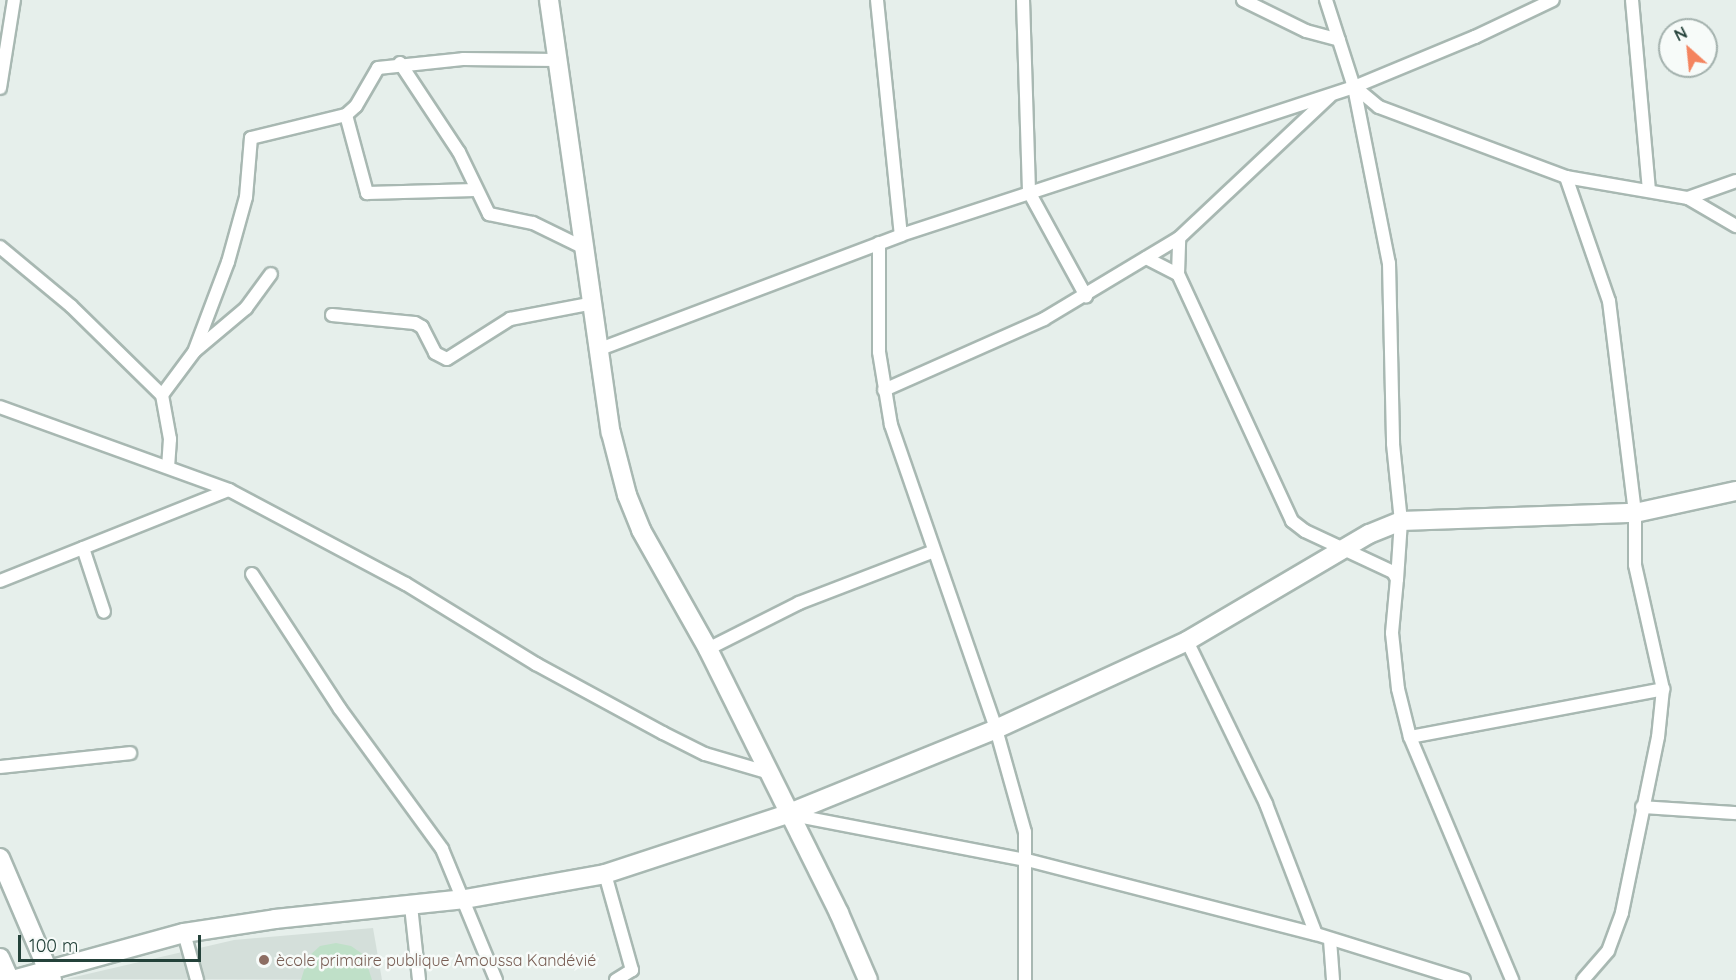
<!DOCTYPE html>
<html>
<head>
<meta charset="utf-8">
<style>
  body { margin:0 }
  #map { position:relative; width:1736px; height:980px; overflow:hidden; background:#e6efeb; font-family:Quicksand,sans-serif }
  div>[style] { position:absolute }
  .built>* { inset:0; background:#d4dfda }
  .green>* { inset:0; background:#bfe0c8 }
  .roads { filter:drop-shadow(2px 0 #a8b8b2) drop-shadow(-2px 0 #a8b8b2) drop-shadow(0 2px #a8b8b2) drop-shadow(0 -2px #a8b8b2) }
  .street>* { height:12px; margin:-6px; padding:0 6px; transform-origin:6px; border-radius:6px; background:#fff }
  .secondary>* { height:18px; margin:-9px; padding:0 9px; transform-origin:9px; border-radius:9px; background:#fff }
  .dots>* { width:16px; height:16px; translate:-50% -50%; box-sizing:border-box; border:3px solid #f7fbf9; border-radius:50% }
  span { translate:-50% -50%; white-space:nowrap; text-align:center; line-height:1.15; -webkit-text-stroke:5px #f7fbf9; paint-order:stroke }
  .education-label { font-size:16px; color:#785e54 }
  .left { translate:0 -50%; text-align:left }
  .north { position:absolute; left:1658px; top:18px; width:60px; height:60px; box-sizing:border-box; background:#f7fbf9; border:2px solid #a3b1ad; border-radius:50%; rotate:333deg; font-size:16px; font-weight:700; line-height:24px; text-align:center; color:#24423a }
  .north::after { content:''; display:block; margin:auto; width:21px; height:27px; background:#f4845f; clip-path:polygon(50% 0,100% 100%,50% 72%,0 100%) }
  .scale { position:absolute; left:18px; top:935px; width:183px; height:27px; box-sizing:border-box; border:3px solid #24423a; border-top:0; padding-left:8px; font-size:18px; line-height:21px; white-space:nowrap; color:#24423a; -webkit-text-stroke:4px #f7fbf9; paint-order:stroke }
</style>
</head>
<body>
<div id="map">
  <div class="built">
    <i style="clip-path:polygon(373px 928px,382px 980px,66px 979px,234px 940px)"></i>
  </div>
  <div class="green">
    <i style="clip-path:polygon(336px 943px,351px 946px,364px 955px,372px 980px,301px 980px,308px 957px,320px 946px)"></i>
  </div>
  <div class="roads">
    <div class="street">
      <i style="left:877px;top:0;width:236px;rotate:84.2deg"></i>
      <i style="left:1023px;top:0;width:192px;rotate:88.2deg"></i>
      <i style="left:1029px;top:192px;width:119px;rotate:61.3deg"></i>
      <i style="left:1243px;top:0;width:70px;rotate:26.2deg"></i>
      <i style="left:1306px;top:31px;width:34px;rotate:15deg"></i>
      <i style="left:1326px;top:0;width:91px;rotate:72.2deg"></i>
      <i style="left:1354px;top:87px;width:179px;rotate:78.8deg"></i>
      <i style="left:1389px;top:263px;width:181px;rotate:88.7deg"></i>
      <i style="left:1393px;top:444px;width:77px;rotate:84.1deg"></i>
      <i style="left:1401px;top:521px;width:58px;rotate:93.9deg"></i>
      <i style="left:1632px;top:0;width:190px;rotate:84.9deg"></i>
      <i style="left:400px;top:63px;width:107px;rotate:56.5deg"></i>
      <i style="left:459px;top:152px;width:69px;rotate:64.2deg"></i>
      <i style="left:489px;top:214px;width:45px;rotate:11.6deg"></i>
      <i style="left:533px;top:223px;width:57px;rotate:26.1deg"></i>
      <i style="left:1355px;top:87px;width:31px;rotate:40deg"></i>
      <i style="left:1379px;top:107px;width:200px;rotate:20.5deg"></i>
      <i style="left:1566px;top:177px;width:124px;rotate:9.8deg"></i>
      <i style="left:1688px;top:198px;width:56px;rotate:30.3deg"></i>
      <i style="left:0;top:88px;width:89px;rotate:-81deg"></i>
      <i style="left:346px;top:115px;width:81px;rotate:74.9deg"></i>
      <i style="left:367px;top:193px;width:108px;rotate:-1.6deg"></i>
      <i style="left:1566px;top:177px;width:131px;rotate:70.9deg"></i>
      <i style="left:1609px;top:301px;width:214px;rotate:83deg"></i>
      <i style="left:1635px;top:513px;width:52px;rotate:90deg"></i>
      <i style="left:1635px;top:565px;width:127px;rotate:77.3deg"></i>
      <i style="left:1663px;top:689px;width:48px;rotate:95.9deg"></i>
      <i style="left:1658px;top:737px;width:180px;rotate:101.6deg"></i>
      <i style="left:1622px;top:913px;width:40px;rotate:110.2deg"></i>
      <i style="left:1608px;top:951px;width:38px;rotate:131deg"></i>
      <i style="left:1688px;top:198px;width:51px;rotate:-19.5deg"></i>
      <i style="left:879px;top:243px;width:109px;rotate:90deg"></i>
      <i style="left:879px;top:352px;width:74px;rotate:80.7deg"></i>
      <i style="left:891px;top:425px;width:322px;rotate:70.9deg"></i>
      <i style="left:996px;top:729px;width:107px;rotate:74.3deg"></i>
      <i style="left:1025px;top:832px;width:148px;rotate:90deg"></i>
      <i style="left:0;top:247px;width:92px;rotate:39.7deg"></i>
      <i style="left:71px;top:306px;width:127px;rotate:44.4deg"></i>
      <i style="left:162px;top:395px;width:45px;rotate:79.7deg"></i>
      <i style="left:170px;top:439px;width:27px;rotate:94deg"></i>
      <i style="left:1146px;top:258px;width:36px;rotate:27deg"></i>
      <i style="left:1178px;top:274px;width:272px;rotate:65.2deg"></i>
      <i style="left:1292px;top:521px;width:16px;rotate:38deg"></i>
      <i style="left:1305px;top:531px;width:97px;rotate:25deg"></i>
      <i style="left:1393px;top:572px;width:8px;rotate:60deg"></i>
      <i style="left:1397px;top:579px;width:54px;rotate:95.3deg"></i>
      <i style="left:1392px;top:633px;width:56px;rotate:83.9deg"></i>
      <i style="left:1398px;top:689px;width:49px;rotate:76deg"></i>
      <i style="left:1410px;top:737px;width:264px;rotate:67.2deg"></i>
      <i style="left:1178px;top:274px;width:36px;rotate:-88deg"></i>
      <i style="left:332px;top:315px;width:83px;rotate:5.5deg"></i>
      <i style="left:415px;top:323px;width:8px;rotate:30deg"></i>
      <i style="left:422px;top:327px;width:29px;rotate:63deg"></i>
      <i style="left:435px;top:353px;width:13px;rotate:27deg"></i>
      <i style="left:447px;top:359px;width:75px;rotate:-32.4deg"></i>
      <i style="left:510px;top:319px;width:86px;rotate:-10.8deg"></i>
      <i style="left:600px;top:349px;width:322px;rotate:-20.7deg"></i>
      <i style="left:901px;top:235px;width:477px;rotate:-18.1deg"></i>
      <i style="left:1354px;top:87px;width:131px;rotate:-22.5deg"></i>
      <i style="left:1475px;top:37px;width:86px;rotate:-25.4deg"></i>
      <i style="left:195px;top:351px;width:67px;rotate:-40.1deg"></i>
      <i style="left:246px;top:308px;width:42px;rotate:-53.7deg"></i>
      <i style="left:884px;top:390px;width:175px;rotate:-23.9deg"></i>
      <i style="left:1044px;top:319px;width:157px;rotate:-31deg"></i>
      <i style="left:1179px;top:238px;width:207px;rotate:-43.2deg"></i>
      <i style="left:162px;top:395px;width:54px;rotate:-53.3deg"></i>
      <i style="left:194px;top:352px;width:96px;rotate:-69.3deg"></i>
      <i style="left:228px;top:262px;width:67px;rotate:-74.5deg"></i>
      <i style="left:246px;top:197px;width:59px;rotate:-85.2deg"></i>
      <i style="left:251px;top:138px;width:98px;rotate:-13.6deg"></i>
      <i style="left:346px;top:115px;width:13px;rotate:-42deg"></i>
      <i style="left:356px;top:106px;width:44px;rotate:-59.9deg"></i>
      <i style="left:378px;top:68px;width:85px;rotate:-6deg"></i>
      <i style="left:463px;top:59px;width:94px;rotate:0.6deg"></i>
      <i style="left:0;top:407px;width:244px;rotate:19.9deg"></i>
      <i style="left:229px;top:490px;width:200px;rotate:28deg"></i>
      <i style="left:406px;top:584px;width:153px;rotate:31.6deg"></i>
      <i style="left:536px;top:664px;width:145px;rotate:28.5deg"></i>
      <i style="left:663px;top:733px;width:47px;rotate:26.6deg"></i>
      <i style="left:705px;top:754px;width:64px;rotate:16.4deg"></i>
      <i style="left:83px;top:548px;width:67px;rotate:71.8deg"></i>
      <i style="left:252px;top:574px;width:161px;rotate:56.9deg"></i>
      <i style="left:340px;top:709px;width:173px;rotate:53.9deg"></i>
      <i style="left:442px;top:849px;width:142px;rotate:67.6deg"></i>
      <i style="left:0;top:581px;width:246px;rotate:-21.7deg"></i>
      <i style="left:1187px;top:641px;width:181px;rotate:64.1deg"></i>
      <i style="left:1266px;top:804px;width:139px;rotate:69deg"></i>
      <i style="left:708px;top:649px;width:102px;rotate:-26.8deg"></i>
      <i style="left:799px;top:603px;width:142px;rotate:-21deg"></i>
      <i style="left:1410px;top:737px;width:258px;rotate:-10.7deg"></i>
      <i style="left:0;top:767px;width:131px;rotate:-6.1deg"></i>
      <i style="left:1642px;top:807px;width:94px;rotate:3.7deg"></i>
      <i style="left:787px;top:814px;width:244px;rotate:10.9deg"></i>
      <i style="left:1027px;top:860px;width:298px;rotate:14.4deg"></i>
      <i style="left:1316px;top:934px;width:155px;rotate:17.3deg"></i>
      <i style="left:605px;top:874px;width:100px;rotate:74.3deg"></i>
      <i style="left:632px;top:970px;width:19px;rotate:148deg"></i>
      <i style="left:411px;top:906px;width:74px;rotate:83.8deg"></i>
      <i style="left:184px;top:933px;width:49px;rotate:74.5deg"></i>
      <i style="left:1330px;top:940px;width:40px;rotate:85.7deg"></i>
    </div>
    <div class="secondary">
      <i style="left:549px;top:0;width:437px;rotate:81.9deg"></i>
      <i style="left:611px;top:433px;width:64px;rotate:75.5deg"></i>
      <i style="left:627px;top:495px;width:38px;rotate:68deg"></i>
      <i style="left:641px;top:530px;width:137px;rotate:60.6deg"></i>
      <i style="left:708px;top:649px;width:295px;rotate:63.6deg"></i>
      <i style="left:839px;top:913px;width:73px;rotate:66.6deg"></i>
      <i style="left:0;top:858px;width:133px;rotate:66.9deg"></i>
      <i style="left:0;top:958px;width:24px;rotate:66deg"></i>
      <i style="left:13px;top:980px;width:177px;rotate:-15.4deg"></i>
      <i style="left:184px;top:933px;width:92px;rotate:-8.7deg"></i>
      <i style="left:275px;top:919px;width:191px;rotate:-6deg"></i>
      <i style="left:465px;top:899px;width:142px;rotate:-10.1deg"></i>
      <i style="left:605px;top:874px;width:192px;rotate:-18.2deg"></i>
      <i style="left:787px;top:814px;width:226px;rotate:-22.1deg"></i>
      <i style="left:996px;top:729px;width:210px;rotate:-24.7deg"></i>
      <i style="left:1187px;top:641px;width:211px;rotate:-30.5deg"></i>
      <i style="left:1369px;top:534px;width:35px;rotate:-22deg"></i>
      <i style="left:1401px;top:521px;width:234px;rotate:-2deg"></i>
      <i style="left:1635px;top:513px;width:103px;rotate:-12.3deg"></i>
    </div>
  </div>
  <div class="dots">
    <i style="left:264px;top:960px;background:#8d6e63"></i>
  </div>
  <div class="education-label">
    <span class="left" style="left:276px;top:960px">ècole primaire publique Amoussa Kandévié</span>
  </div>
  <div class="north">N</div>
  <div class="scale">100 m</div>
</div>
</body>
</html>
